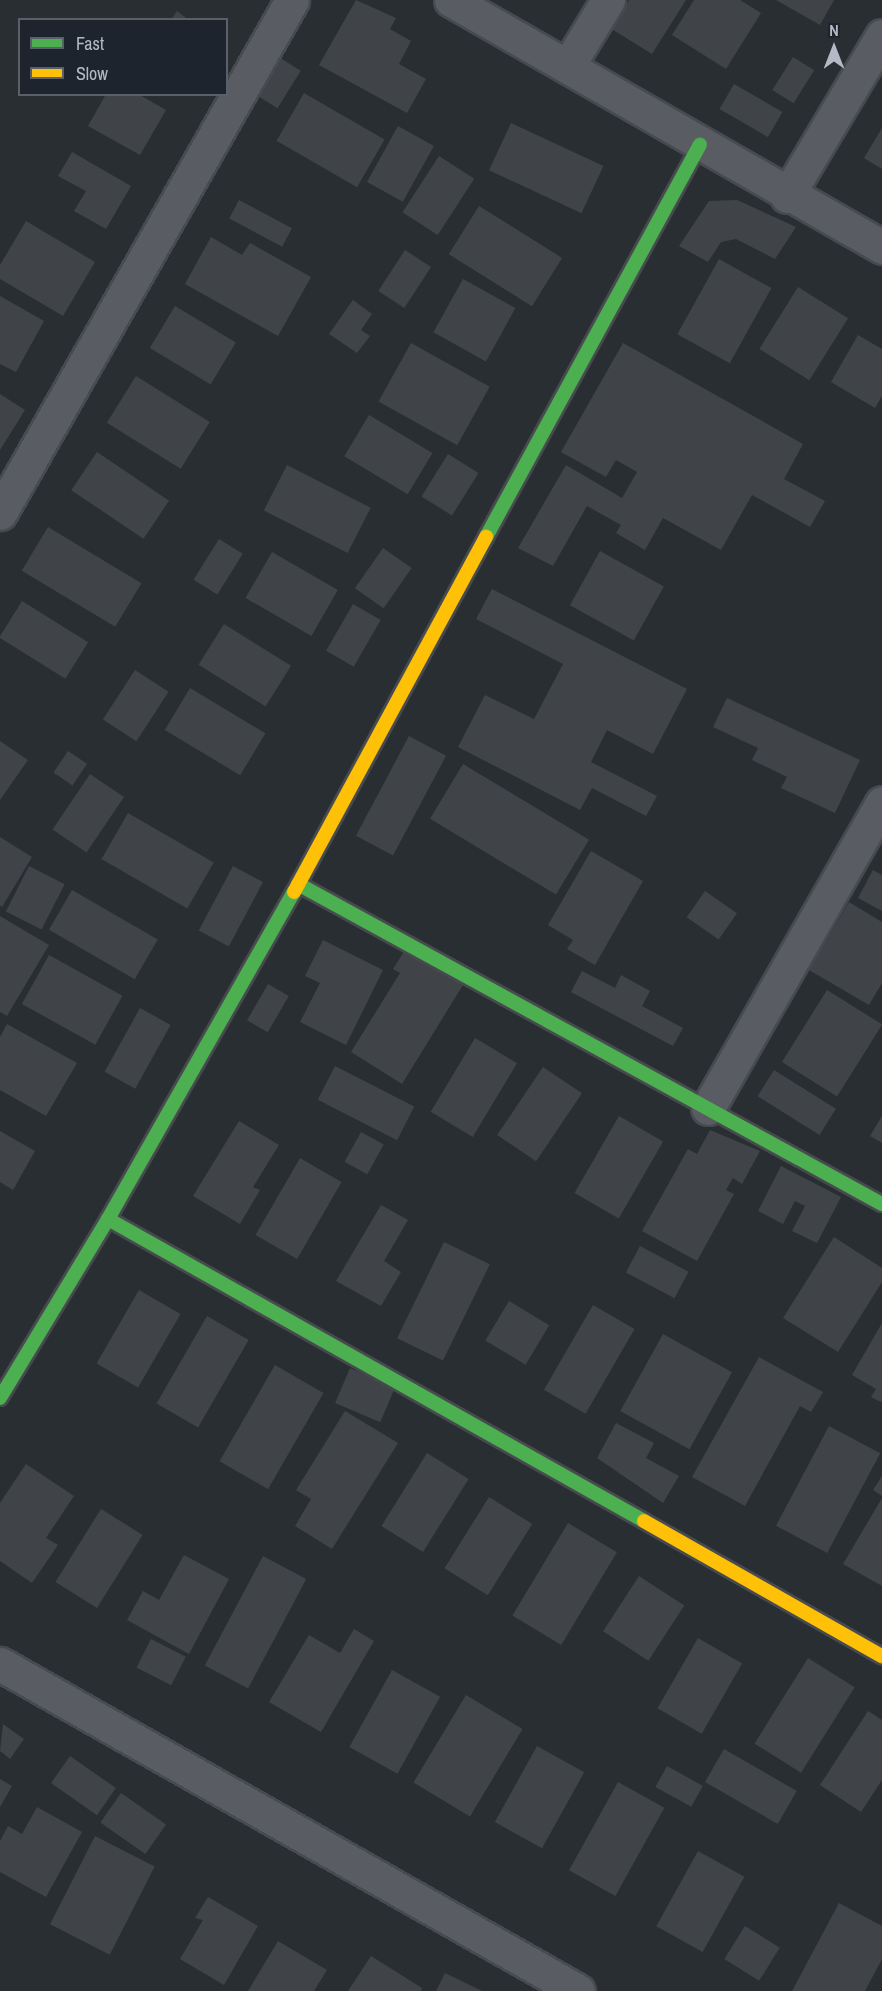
<!DOCTYPE html>
<html>
<head>
<meta charset="utf-8">
<style>
  body { margin:0 }
  #map { position:relative; width:882px; height:1991px; overflow:hidden; background:#292e33; font-family:"Archivo Narrow",sans-serif }
  div>[style] { position:absolute }
  .building>* { inset:0; background:#404449; transform-origin:0 0 }
  .roads { filter:drop-shadow(2px 0 #474a4e) drop-shadow(-2px 0 #474a4e) drop-shadow(0 2px #474a4e) drop-shadow(0 -2px #474a4e) }
  .street>* { height:33px; margin:-16.5px; padding:0 16.5px; transform-origin:16.5px; border-radius:16.5px; background:#595c62 }
  .fast>* { height:14px; margin:-7px; padding:0 7px; transform-origin:7px; border-radius:7px; background:#4caf50 }
  .slow>* { height:14px; margin:-7px; padding:0 7px; transform-origin:7px; border-radius:7px; background:#ffc107 }
  span { translate:-50% -50%; white-space:nowrap; text-align:center; line-height:1.15; -webkit-text-stroke:4.5px #1d242e; paint-order:stroke }
  .legend { position:absolute; left:18px; top:18px; width:210px; height:78px; box-sizing:border-box; background:#1d242e; border:2px solid #59606a; margin:0; padding:8px 10px; list-style:none; font-size:18px; color:#b3bac5 }
  .legend li { display:flex; align-items:center; gap:12px; height:30px }
  .legend b { width:30px; border:2px solid #59606a }
  .north { position:absolute; left:804px; top:18px; width:60px; height:60px; -webkit-text-stroke:4px #1d242e; paint-order:stroke; rotate:0deg; font-size:16px; font-weight:700; line-height:24px; text-align:center; color:#b3bac5 }
  .north::after { content:''; display:block; margin:auto; width:21px; height:27px; background:#b3bac5; clip-path:polygon(50% 0,100% 100%,50% 72%,0 100%) }
</style>
</head>
<body>
<div id="map">
  <div class="building">
    <i style="clip-path:polygon(356px 0,396px 18px,390px 29px,411px 41px,399px 64px,426px 79px,407px 113px,319px 65px)"></i>
    <i style="clip-path:polygon(629px 0,686px 0,652px 54px,610px 28px)"></i>
    <i style="clip-path:polygon(694px 0,740px 0,761px 13px,726px 69px,672px 35px)"></i>
    <i style="clip-path:polygon(776px 0,834px 0,820px 25px)"></i>
    <i style="clip-path:polygon(177px 11px,189px 20px,171px 20px)"></i>
    <i style="left:277px;top:56px;width:28px;height:44px;rotate:32deg"></i>
    <i style="left:793px;top:57px;width:25px;height:39px;rotate:32deg"></i>
    <i style="left:734px;top:84px;width:56px;height:29px;rotate:30deg"></i>
    <i style="left:304px;top:93px;width:93px;height:55px;rotate:30deg"></i>
    <i style="clip-path:polygon(106px 94px,138px 94px,166px 110px,140px 155px,88px 126px)"></i>
    <i style="left:511px;top:123px;width:102px;height:52px;rotate:25deg"></i>
    <i style="left:398px;top:126px;width:41px;height:64px;rotate:29deg"></i>
    <i style="clip-path:polygon(882px 128px,882px 169px,864px 158px)"></i>
    <i style="clip-path:polygon(72px 152px,131px 186px,106px 229px,74px 211px,86px 191px,58px 176px)"></i>
    <i style="left:439px;top:156px;width:42px;height:67px;rotate:33deg"></i>
    <i style="left:239px;top:200px;width:60px;height:21px;rotate:28deg"></i>
    <i style="clip-path:polygon(737px 200px,796px 227px,775px 259px,736px 239px,721px 242px,708px 262px,679px 246px,709px 201px)"></i>
    <i style="left:479px;top:206px;width:98px;height:57px;rotate:32deg"></i>
    <i style="clip-path:polygon(26px 221px,95px 262px,63px 316px,0 279px,0 265px)"></i>
    <i style="clip-path:polygon(211px 237px,242px 255px,250px 243px,311px 277px,278px 336px,185px 284px)"></i>
    <i style="left:405px;top:250px;width:31px;height:49px;rotate:33deg"></i>
    <i style="left:719px;top:259px;width:60px;height:86px;rotate:29deg"></i>
    <i style="left:463px;top:279px;width:60px;height:61px;rotate:29deg"></i>
    <i style="left:798px;top:287px;width:59px;height:73px;rotate:32deg"></i>
    <i style="clip-path:polygon(0 296px,44px 321px,16px 372px,0 364px)"></i>
    <i style="clip-path:polygon(353px 300px,372px 314px,361px 330px,370px 336px,357px 353px,329px 334px)"></i>
    <i style="left:175px;top:306px;width:71px;height:49px;rotate:31deg"></i>
    <i style="clip-path:polygon(858px 335px,882px 349px,882px 396px,875px 408px,831px 382px)"></i>
    <i style="left:411px;top:343px;width:90px;height:67px;rotate:29deg"></i>
    <i style="clip-path:polygon(623px 343px,803px 444px,784px 479px,825px 501px,810px 527px,752px 495px,721px 550px,663px 518px,645px 550px,616px 533px,621px 525px,587px 506px,553px 566px,518px 548px,566px 465px,622px 498px,637px 472px,616px 460px,606px 477px,561px 452px)"></i>
    <i style="left:136px;top:376px;width:87px;height:55px;rotate:32deg"></i>
    <i style="clip-path:polygon(0 394px,25px 410px,0 450px)"></i>
    <i style="left:369px;top:415px;width:74px;height:48px;rotate:31deg"></i>
    <i style="left:97px;top:452px;width:87px;height:46px;rotate:34deg"></i>
    <i style="left:448px;top:454px;width:36px;height:50px;rotate:32deg"></i>
    <i style="left:287px;top:465px;width:94px;height:51px;rotate:27deg"></i>
    <i style="left:48px;top:527px;width:109px;height:51px;rotate:31deg"></i>
    <i style="left:219px;top:539px;width:28px;height:48px;rotate:32deg"></i>
    <i style="left:383px;top:548px;width:35px;height:49px;rotate:35deg"></i>
    <i style="left:600px;top:551px;width:73px;height:62px;rotate:29deg"></i>
    <i style="left:272px;top:552px;width:76px;height:53px;rotate:30deg"></i>
    <i style="clip-path:polygon(492px 589px,687px 689px,653px 754px,607px 730px,591px 762px,657px 796px,646px 816px,592px 788px,580px 810px,458px 747px,485px 695px,534px 719px,563px 664px,476px 619px)"></i>
    <i style="left:22px;top:601px;width:78px;height:43px;rotate:32deg"></i>
    <i style="left:353px;top:604px;width:32px;height:54px;rotate:30deg"></i>
    <i style="left:224px;top:624px;width:79px;height:48px;rotate:32deg"></i>
    <i style="left:135px;top:670px;width:40px;height:59px;rotate:33deg"></i>
    <i style="left:190px;top:688px;width:88px;height:49px;rotate:31deg"></i>
    <i style="clip-path:polygon(727px 698px,860px 760px,835px 813px,781px 788px,787px 777px,752px 760px,758px 748px,713px 727px)"></i>
    <i style="left:409px;top:736px;width:42px;height:113px;rotate:28deg"></i>
    <i style="clip-path:polygon(0 741px,28px 760px,0 800px)"></i>
    <i style="left:68px;top:751px;width:23px;height:26px;rotate:34deg"></i>
    <i style="left:463px;top:764px;width:147px;height:64px;rotate:31deg"></i>
    <i style="left:90px;top:774px;width:41px;height:67px;rotate:34deg"></i>
    <i style="left:128px;top:813px;width:99px;height:53px;rotate:30deg"></i>
    <i style="clip-path:polygon(0 837px,32px 857px,2px 907px,0 905px)"></i>
    <i style="clip-path:polygon(591px 851px,643px 881px,595px 965px,567px 949px,573px 940px,548px 925px)"></i>
    <i style="left:29px;top:866px;width:40px;height:51px;rotate:27deg"></i>
    <i style="left:233px;top:866px;width:34px;height:73px;rotate:28deg"></i>
    <i style="clip-path:polygon(873px 870px,882px 875px,882px 911px,858px 898px)"></i>
    <i style="left:72px;top:890px;width:99px;height:46px;rotate:30deg"></i>
    <i style="left:705px;top:891px;width:39px;height:32px;rotate:35deg"></i>
    <i style="clip-path:polygon(849px 902px,882px 922px,882px 983px,869px 1005px,809px 970px)"></i>
    <i style="clip-path:polygon(0 916px,49px 945px,7px 1016px,0 1012px)"></i>
    <i style="clip-path:polygon(323px 940px,383px 970px,346px 1045px,300px 1022px,320px 983px,305px 976px)"></i>
    <i style="clip-path:polygon(405px 950px,463px 985px,402px 1084px,351px 1052px,400px 973px,393px 969px)"></i>
    <i style="left:49px;top:955px;width:84px;height:56px;rotate:29deg"></i>
    <i style="clip-path:polygon(582px 971px,615px 988px,621px 975px,650px 991px,642px 1006px,683px 1028px,673px 1046px,571px 992px)"></i>
    <i style="left:268px;top:984px;width:24px;height:42px;rotate:30deg"></i>
    <i style="left:827px;top:990px;width:65px;height:85px;rotate:32deg"></i>
    <i style="left:140px;top:1008px;width:35px;height:73px;rotate:29deg"></i>
    <i style="clip-path:polygon(7px 1024px,77px 1063px,46px 1116px,0 1090px,0 1037px)"></i>
    <i style="left:475px;top:1038px;width:49px;height:86px;rotate:31deg"></i>
    <i style="left:335px;top:1066px;width:89px;height:38px;rotate:27deg"></i>
    <i style="left:543px;top:1067px;width:47px;height:82px;rotate:34deg"></i>
    <i style="left:774px;top:1070px;width:73px;height:31px;rotate:32deg"></i>
    <i style="left:619px;top:1116px;width:51px;height:89px;rotate:30deg"></i>
    <i style="clip-path:polygon(882px 1116px,882px 1143px,870px 1136px)"></i>
    <i style="clip-path:polygon(239px 1121px,279px 1145px,253px 1187px,260px 1190px,240px 1224px,193px 1196px)"></i>
    <i style="clip-path:polygon(710px 1130px,760px 1151px,742px 1184px,733px 1178px,726px 1190px,734px 1194px,697px 1261px,642px 1231px,688px 1149px,697px 1154px)"></i>
    <i style="clip-path:polygon(0 1131px,35px 1151px,13px 1190px,0 1182px)"></i>
    <i style="left:361px;top:1132px;width:26px;height:34px;rotate:29deg"></i>
    <i style="left:300px;top:1158px;width:48px;height:89px;rotate:30deg"></i>
    <i style="clip-path:polygon(781px 1166px,841px 1197px,817px 1243px,792px 1231px,805px 1206px,795px 1201px,783px 1224px,758px 1211px)"></i>
    <i style="clip-path:polygon(381px 1205px,408px 1220px,384px 1261px,401px 1272px,381px 1306px,336px 1281px)"></i>
    <i style="clip-path:polygon(834px 1237px,882px 1268px,882px 1282px,838px 1352px,783px 1318px)"></i>
    <i style="left:444px;top:1242px;width:51px;height:107px;rotate:26deg"></i>
    <i style="left:640px;top:1246px;width:55px;height:30px;rotate:28deg"></i>
    <i style="left:139px;top:1290px;width:48px;height:85px;rotate:30deg"></i>
    <i style="left:509px;top:1301px;width:47px;height:46px;rotate:31deg"></i>
    <i style="left:593px;top:1305px;width:48px;height:98px;rotate:30deg"></i>
    <i style="left:207px;top:1316px;width:48px;height:101px;rotate:30deg"></i>
    <i style="clip-path:polygon(882px 1323px,882px 1400px,881px 1402px,871px 1397px,876px 1389px,852px 1375px)"></i>
    <i style="left:663px;top:1334px;width:79px;height:88px;rotate:29deg"></i>
    <i style="clip-path:polygon(759px 1357px,823px 1392px,811px 1412px,800px 1406px,745px 1506px,692px 1477px)"></i>
    <i style="left:275px;top:1365px;width:56px;height:111px;rotate:30deg"></i>
    <i style="left:350px;top:1368px;width:49px;height:38px;rotate:23deg"></i>
    <i style="clip-path:polygon(345px 1411px,398px 1443px,332px 1549px,295px 1526px,311px 1499px,296px 1490px)"></i>
    <i style="clip-path:polygon(616px 1423px,654px 1443px,646px 1458px,679px 1476px,663px 1503px,597px 1458px)"></i>
    <i style="left:829px;top:1426px;width:58px;height:113px;rotate:28deg"></i>
    <i style="left:427px;top:1453px;width:49px;height:86px;rotate:32deg"></i>
    <i style="clip-path:polygon(26px 1464px,74px 1496px,46px 1538px,58px 1545px,32px 1583px,0 1561px,0 1503px)"></i>
    <i style="clip-path:polygon(882px 1476px,882px 1496px,873px 1490px)"></i>
    <i style="left:489px;top:1497px;width:51px;height:84px;rotate:32deg"></i>
    <i style="clip-path:polygon(882px 1498px,882px 1586px,843px 1564px)"></i>
    <i style="left:101px;top:1509px;width:49px;height:86px;rotate:32deg"></i>
    <i style="left:568px;top:1523px;width:57px;height:108px;rotate:31deg"></i>
    <i style="clip-path:polygon(184px 1555px,229px 1579px,189px 1654px,127px 1620px,143px 1591px,159px 1600px)"></i>
    <i style="left:263px;top:1556px;width:49px;height:124px;rotate:28deg"></i>
    <i style="left:639px;top:1576px;width:54px;height:66px;rotate:33deg"></i>
    <i style="clip-path:polygon(354px 1629px,374px 1641px,321px 1732px,269px 1702px,309px 1635px,340px 1653px)"></i>
    <i style="left:698px;top:1638px;width:51px;height:81px;rotate:30deg"></i>
    <i style="left:151px;top:1639px;width:39px;height:32px;rotate:27deg"></i>
    <i style="left:808px;top:1658px;width:55px;height:101px;rotate:32deg"></i>
    <i style="left:392px;top:1670px;width:55px;height:88px;rotate:29deg"></i>
    <i style="left:466px;top:1695px;width:66px;height:102px;rotate:31deg"></i>
    <i style="clip-path:polygon(868px 1711px,882px 1720px,882px 1780px,861px 1812px,820px 1785px)"></i>
    <i style="clip-path:polygon(3px 1724px,24px 1739px,10px 1759px,0 1751px)"></i>
    <i style="left:537px;top:1746px;width:54px;height:87px;rotate:29deg"></i>
    <i style="left:724px;top:1749px;width:84px;height:38px;rotate:30deg"></i>
    <i style="left:70px;top:1756px;width:56px;height:33px;rotate:35deg"></i>
    <i style="left:667px;top:1766px;width:41px;height:24px;rotate:29deg"></i>
    <i style="clip-path:polygon(0 1779px,12px 1786px,0 1807px)"></i>
    <i style="left:618px;top:1782px;width:53px;height:101px;rotate:29deg"></i>
    <i style="left:121px;top:1793px;width:55px;height:36px;rotate:35deg"></i>
    <i style="clip-path:polygon(37px 1807px,82px 1832px,46px 1897px,0 1872px,0 1841px,8px 1826px,22px 1834px)"></i>
    <i style="left:95px;top:1836px;width:67px;height:99px;rotate:27deg"></i>
    <i style="left:698px;top:1851px;width:53px;height:86px;rotate:29deg"></i>
    <i style="clip-path:polygon(208px 1897px,258px 1926px,224px 1985px,180px 1959px,203px 1920px,195px 1918px)"></i>
    <i style="clip-path:polygon(839px 1903px,882px 1926px,882px 1959px,865px 1991px,792px 1991px)"></i>
    <i style="left:745px;top:1926px;width:41px;height:39px;rotate:32deg"></i>
    <i style="clip-path:polygon(278px 1941px,327px 1970px,314px 1991px,248px 1991px)"></i>
    <i style="clip-path:polygon(371px 1956px,422px 1988px,421px 1991px,348px 1991px)"></i>
    <i style="clip-path:polygon(445px 1973px,482px 1991px,436px 1991px)"></i>
  </div>
  <div class="roads">
    <div class="street">
      <i style="left:451px;top:0;width:497px;rotate:29.8deg"></i>
      <i style="left:569px;top:64px;width:75px;rotate:-58.6deg"></i>
      <i style="left:787px;top:196px;width:186px;rotate:-59.3deg"></i>
      <i style="left:0;top:513px;width:590px;rotate:-60.35deg"></i>
      <i style="left:708px;top:1108px;width:351px;rotate:-60.3deg"></i>
      <i style="left:0;top:1664px;width:664px;rotate:29.5deg"></i>
    </div>
    <div class="fast">
      <i style="left:486px;top:537px;width:447px;rotate:-61.4deg"></i>
      <i style="left:298px;top:884px;width:666px;rotate:28.72deg"></i>
      <i style="left:108px;top:1219px;width:615px;rotate:29.4deg"></i>
      <i style="left:0;top:1398px;width:209px;rotate:-58.9deg"></i>
      <i style="left:108px;top:1219px;width:376px;rotate:-60.4deg"></i>
    </div>
    <div class="slow">
      <i style="left:294px;top:892px;width:404px;rotate:-61.6deg"></i>
      <i style="left:644px;top:1521px;width:274px;rotate:29.6deg"></i>
    </div>
  </div>
  <ul class="legend">
  <li><b style="height:8px;background:#4caf50"></b>Fast</li>
  <li><b style="height:8px;background:#ffc107"></b>Slow</li>
  </ul>
  <div class="north">N</div>
</div>
</body>
</html>
